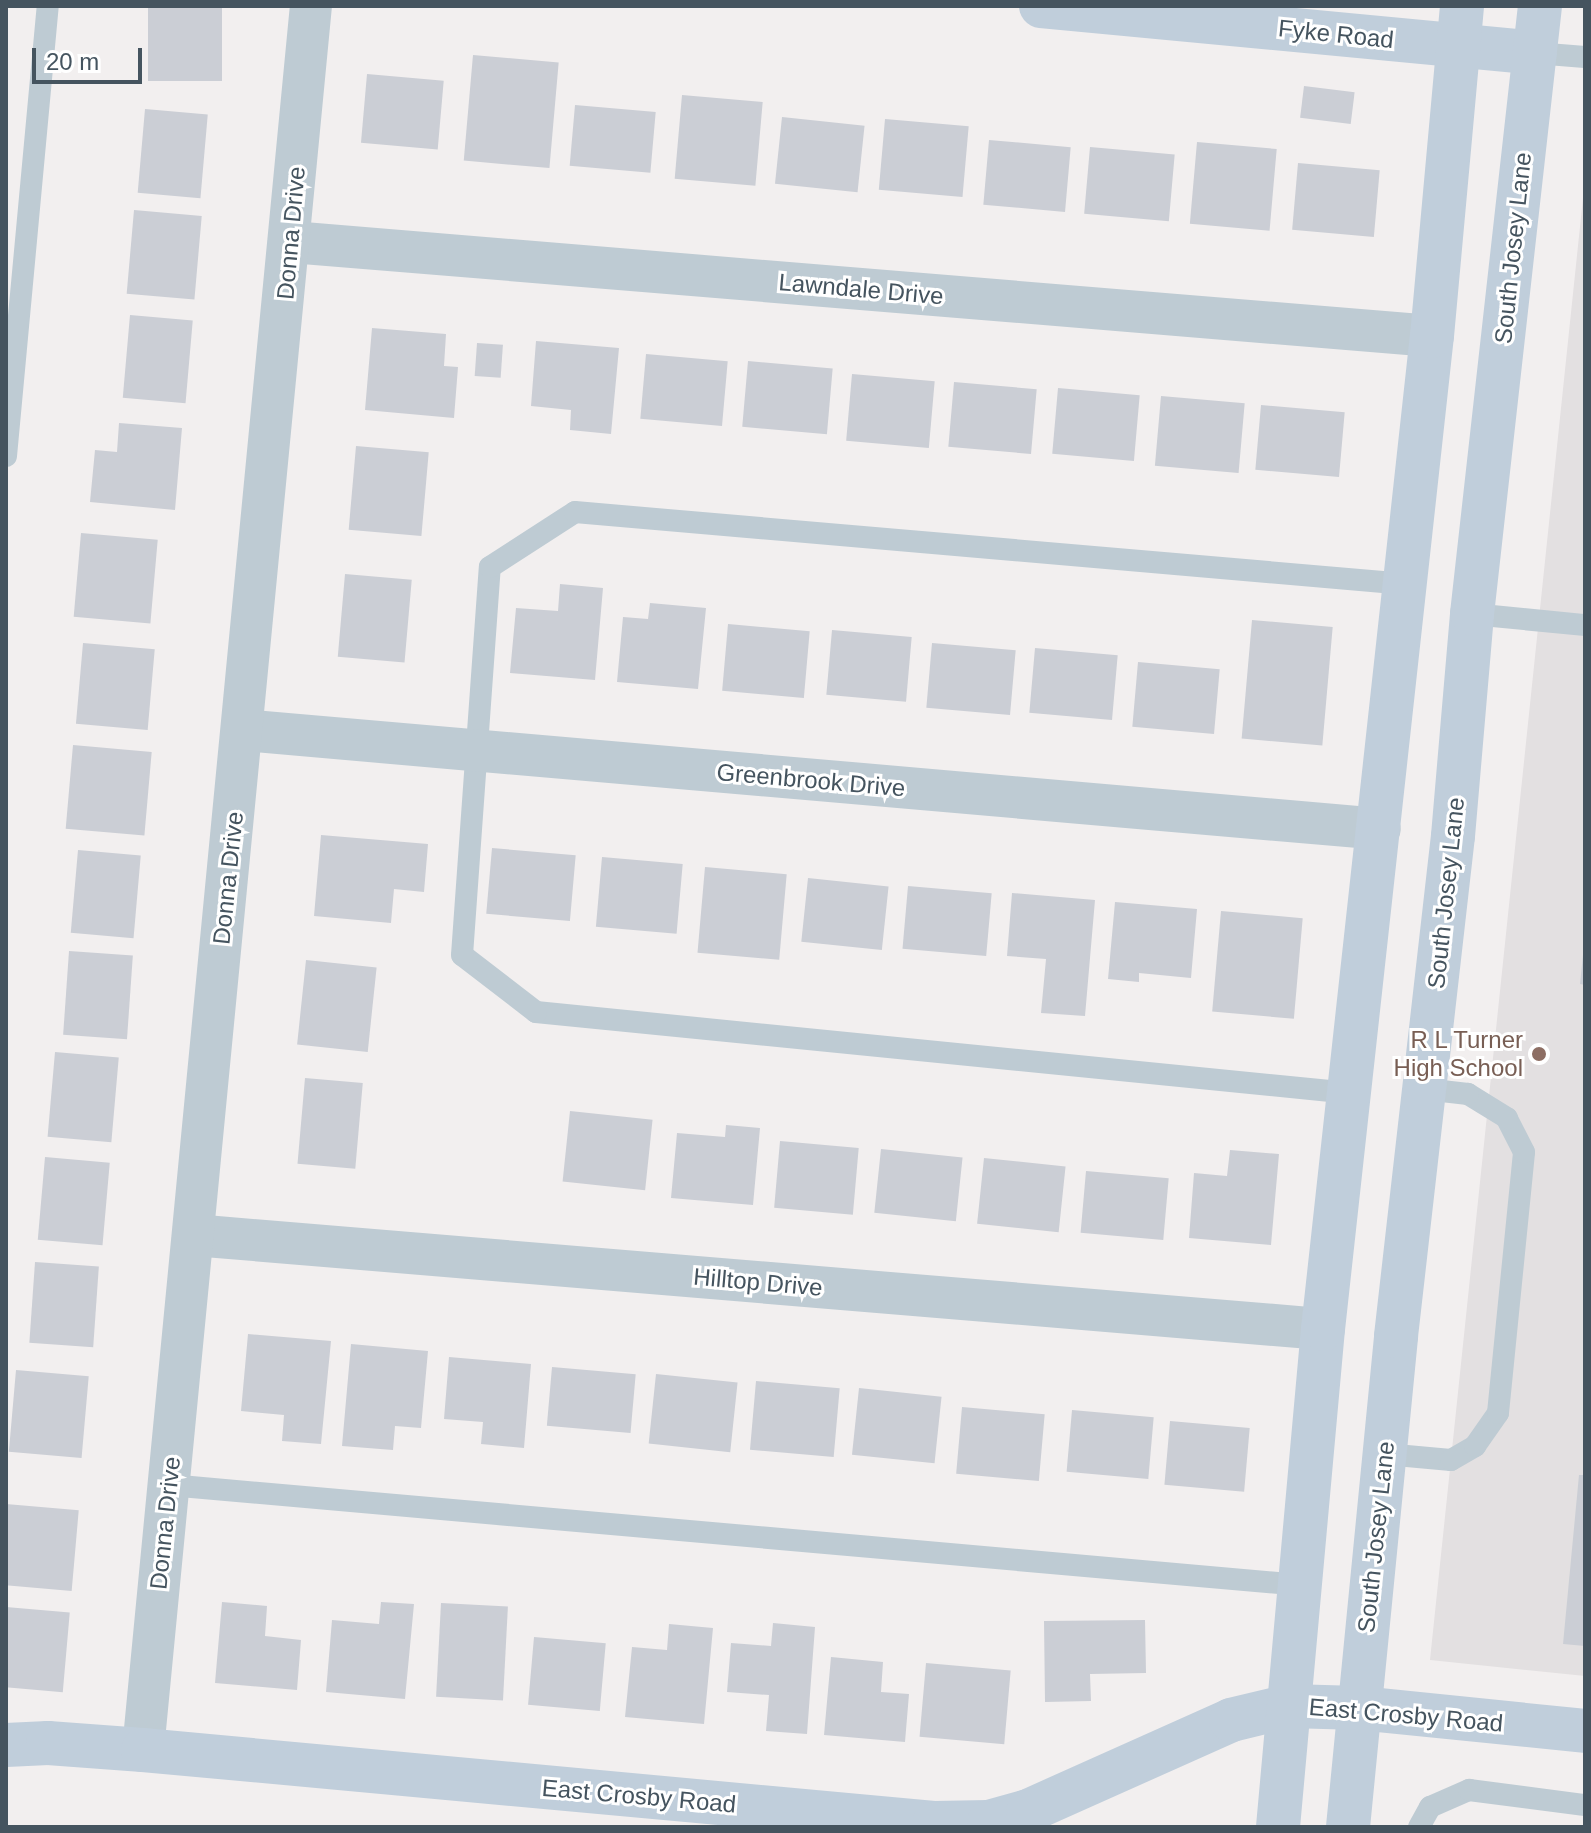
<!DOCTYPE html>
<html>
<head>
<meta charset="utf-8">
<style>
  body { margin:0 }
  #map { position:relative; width:1591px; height:1833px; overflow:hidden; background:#f2efef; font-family:Helvetica,sans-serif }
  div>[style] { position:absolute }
  .education>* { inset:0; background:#e3e0e1 }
  .building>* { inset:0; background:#cbced5; transform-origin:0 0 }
  .lane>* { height:22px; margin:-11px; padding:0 11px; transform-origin:11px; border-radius:11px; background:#becbd3 }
  .street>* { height:42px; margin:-21px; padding:0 21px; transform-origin:21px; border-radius:21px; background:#becbd3 }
  .secondary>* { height:44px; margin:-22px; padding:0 22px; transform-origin:22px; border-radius:22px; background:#c0cedb }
  .dots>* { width:22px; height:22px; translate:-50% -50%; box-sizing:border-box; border:4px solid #fff; border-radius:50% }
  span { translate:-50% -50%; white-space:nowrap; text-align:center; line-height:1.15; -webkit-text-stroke:6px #fff; paint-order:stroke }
  .street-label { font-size:24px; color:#45545f }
  .education-label { font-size:24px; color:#785e54 }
  .right { translate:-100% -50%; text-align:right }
  .frame { position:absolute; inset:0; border:8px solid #45545f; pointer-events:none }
  .scale { position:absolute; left:32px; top:48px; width:110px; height:36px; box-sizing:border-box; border:4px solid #45545f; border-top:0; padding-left:10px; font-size:24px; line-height:28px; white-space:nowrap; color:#45545f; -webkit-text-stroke:6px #fff; paint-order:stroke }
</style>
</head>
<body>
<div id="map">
  <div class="education">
    <i style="clip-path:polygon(1585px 179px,1585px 1676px,1430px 1660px)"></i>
  </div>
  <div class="building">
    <i style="left:148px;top:6px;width:74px;height:75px"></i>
    <i style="left:473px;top:55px;width:86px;height:106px;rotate:5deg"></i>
    <i style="left:367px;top:74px;width:77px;height:69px;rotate:5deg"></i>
    <i style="left:1304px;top:86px;width:51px;height:32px;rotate:7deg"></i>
    <i style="left:682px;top:95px;width:81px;height:84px;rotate:5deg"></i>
    <i style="left:575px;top:105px;width:81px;height:61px;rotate:5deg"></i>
    <i style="left:145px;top:109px;width:63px;height:84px;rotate:5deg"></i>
    <i style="left:782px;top:117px;width:83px;height:67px;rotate:6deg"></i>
    <i style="left:885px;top:119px;width:84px;height:71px;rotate:5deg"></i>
    <i style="left:989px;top:140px;width:82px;height:65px;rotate:5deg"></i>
    <i style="left:1197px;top:142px;width:80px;height:82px;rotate:5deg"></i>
    <i style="left:1090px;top:147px;width:85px;height:67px;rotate:5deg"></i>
    <i style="left:1298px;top:163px;width:82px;height:67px;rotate:5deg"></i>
    <i style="left:134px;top:210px;width:68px;height:84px;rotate:5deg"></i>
    <i style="left:130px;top:315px;width:63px;height:83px;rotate:5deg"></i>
    <i style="clip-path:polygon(372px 328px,446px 334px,444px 366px,458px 367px,454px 418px,365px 410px)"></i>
    <i style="clip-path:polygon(536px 341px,619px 348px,611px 434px,570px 430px,571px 410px,531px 406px)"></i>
    <i style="left:477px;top:343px;width:26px;height:33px;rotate:4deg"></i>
    <i style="left:646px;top:354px;width:82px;height:65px;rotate:5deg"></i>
    <i style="left:748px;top:361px;width:85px;height:66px;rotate:5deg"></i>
    <i style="left:852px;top:374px;width:83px;height:67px;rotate:5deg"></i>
    <i style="left:954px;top:382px;width:83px;height:65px;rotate:5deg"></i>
    <i style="left:1058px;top:388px;width:82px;height:66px;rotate:5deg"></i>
    <i style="left:1161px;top:396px;width:84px;height:70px;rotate:5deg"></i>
    <i style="left:1261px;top:405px;width:84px;height:65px;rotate:5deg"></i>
    <i style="clip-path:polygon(119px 423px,182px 428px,175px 510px,90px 502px,95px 450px,117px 452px)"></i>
    <i style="left:356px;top:446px;width:73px;height:84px;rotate:5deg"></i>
    <i style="left:81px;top:533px;width:77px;height:84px;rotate:5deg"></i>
    <i style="left:345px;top:574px;width:67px;height:83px;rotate:5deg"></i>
    <i style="clip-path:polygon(560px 584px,603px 588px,595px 680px,510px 673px,516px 608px,558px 611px)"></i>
    <i style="clip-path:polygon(650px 603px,706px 608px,698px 689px,617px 682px,623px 617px,648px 619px)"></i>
    <i style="left:1252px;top:620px;width:81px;height:119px;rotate:5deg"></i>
    <i style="left:728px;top:624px;width:82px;height:67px;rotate:5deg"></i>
    <i style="left:832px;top:630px;width:80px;height:65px;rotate:5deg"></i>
    <i style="left:83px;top:643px;width:72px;height:81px;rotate:5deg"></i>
    <i style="left:932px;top:643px;width:84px;height:65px;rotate:5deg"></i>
    <i style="left:1035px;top:648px;width:83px;height:65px;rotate:5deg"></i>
    <i style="left:1138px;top:662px;width:82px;height:65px;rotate:5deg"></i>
    <i style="left:73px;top:745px;width:79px;height:84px;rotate:5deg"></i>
    <i style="clip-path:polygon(321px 835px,428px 844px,424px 892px,394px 889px,391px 923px,314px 916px)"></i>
    <i style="left:492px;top:848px;width:84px;height:66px;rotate:5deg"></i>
    <i style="left:78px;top:850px;width:63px;height:83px;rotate:5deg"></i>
    <i style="left:602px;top:857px;width:81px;height:70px;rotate:5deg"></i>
    <i style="left:705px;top:867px;width:82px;height:86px;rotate:5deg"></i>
    <i style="left:808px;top:878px;width:81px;height:64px;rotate:6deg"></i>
    <i style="left:908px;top:886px;width:84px;height:63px;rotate:5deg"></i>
    <i style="clip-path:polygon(1012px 893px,1095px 900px,1085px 1016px,1041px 1013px,1046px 959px,1007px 956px)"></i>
    <i style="clip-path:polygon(1115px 902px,1197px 909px,1191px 978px,1139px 973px,1139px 982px,1108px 979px)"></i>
    <i style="left:1221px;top:911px;width:82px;height:101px;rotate:5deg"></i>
    <i style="left:69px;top:951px;width:64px;height:84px;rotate:4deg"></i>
    <i style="clip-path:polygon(1583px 955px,1585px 955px,1585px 985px,1580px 984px)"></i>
    <i style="left:306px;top:960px;width:71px;height:85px;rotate:6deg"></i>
    <i style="left:55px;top:1052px;width:64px;height:85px;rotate:5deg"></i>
    <i style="left:305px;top:1078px;width:58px;height:86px;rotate:5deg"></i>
    <i style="left:570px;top:1111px;width:83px;height:71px;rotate:6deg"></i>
    <i style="clip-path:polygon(726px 1125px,760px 1128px,753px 1205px,671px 1198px,677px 1133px,725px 1137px)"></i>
    <i style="left:780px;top:1141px;width:79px;height:67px;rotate:5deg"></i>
    <i style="left:881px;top:1149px;width:82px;height:64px;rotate:6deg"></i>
    <i style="clip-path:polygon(1230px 1150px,1279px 1154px,1271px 1245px,1189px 1238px,1194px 1173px,1227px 1176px)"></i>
    <i style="left:45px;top:1157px;width:65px;height:83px;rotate:5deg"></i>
    <i style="left:984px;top:1158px;width:82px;height:66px;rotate:6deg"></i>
    <i style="left:1086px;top:1171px;width:83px;height:62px;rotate:5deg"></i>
    <i style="left:35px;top:1262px;width:64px;height:81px;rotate:4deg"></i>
    <i style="clip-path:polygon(248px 1334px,331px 1341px,321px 1444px,282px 1441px,284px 1415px,241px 1411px)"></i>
    <i style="clip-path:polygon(351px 1344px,428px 1351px,421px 1428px,395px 1426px,393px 1450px,342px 1446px)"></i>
    <i style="clip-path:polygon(449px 1357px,531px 1364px,524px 1448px,481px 1444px,483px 1422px,444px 1419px)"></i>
    <i style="left:552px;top:1367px;width:84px;height:59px;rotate:5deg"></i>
    <i style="left:16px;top:1370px;width:73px;height:82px;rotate:5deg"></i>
    <i style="left:656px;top:1374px;width:82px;height:70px;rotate:6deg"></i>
    <i style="left:756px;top:1381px;width:84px;height:69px;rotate:5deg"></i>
    <i style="left:859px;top:1388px;width:83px;height:67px;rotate:6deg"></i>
    <i style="left:962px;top:1407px;width:83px;height:67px;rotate:5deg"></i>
    <i style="left:1072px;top:1410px;width:82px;height:62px;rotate:5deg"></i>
    <i style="left:1170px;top:1421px;width:80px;height:64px;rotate:5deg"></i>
    <i style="clip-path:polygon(1579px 1475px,1585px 1475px,1585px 1646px,1563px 1644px)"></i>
    <i style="left:6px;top:1504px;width:73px;height:81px;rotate:5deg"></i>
    <i style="clip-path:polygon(222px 1602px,267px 1606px,265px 1636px,301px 1640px,297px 1690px,215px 1683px)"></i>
    <i style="clip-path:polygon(381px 1602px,414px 1604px,405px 1699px,326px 1692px,332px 1620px,379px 1624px)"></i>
    <i style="left:441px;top:1603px;width:67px;height:94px;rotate:3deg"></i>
    <i style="left:6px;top:1607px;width:64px;height:80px;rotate:5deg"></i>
    <i style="clip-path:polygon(1145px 1620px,1146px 1673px,1090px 1674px,1091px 1701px,1045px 1702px,1044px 1621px)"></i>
    <i style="clip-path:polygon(773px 1623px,815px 1627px,807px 1734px,766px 1731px,769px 1695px,727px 1692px,731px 1643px,771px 1646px)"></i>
    <i style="clip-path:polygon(669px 1624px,713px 1628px,704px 1724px,625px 1717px,632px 1647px,667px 1650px)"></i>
    <i style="left:534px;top:1637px;width:72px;height:68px;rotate:5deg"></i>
    <i style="clip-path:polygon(831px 1657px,883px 1662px,881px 1692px,909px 1694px,905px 1742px,824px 1735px)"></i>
    <i style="left:926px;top:1663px;width:85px;height:74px;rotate:5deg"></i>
  </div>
  <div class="lane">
    <i style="left:1535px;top:53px;width:50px;rotate:4.6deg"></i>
    <i style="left:6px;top:456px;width:452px;rotate:-84.7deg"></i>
    <i style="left:1472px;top:614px;width:114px;rotate:5.6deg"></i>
    <i style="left:1350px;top:1093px;width:818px;rotate:-174.32deg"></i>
    <i style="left:536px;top:1012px;width:93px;rotate:-142.4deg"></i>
    <i style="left:462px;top:955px;width:389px;rotate:-85.9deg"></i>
    <i style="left:490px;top:567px;width:101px;rotate:-32.9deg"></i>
    <i style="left:575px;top:512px;width:834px;rotate:4.95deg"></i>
    <i style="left:1385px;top:1454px;width:66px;rotate:5.2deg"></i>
    <i style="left:1451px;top:1460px;width:28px;rotate:-30deg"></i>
    <i style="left:1475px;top:1446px;width:40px;rotate:-55.1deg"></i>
    <i style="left:1498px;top:1413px;width:262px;rotate:-84.3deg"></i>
    <i style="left:1524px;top:1152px;width:38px;rotate:-117deg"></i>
    <i style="left:1507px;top:1118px;width:46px;rotate:-148.4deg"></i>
    <i style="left:1468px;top:1094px;width:44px;rotate:-173.5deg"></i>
    <i style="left:169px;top:1485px;width:1135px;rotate:5.05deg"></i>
    <i style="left:1419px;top:1827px;width:23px;rotate:-61deg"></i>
    <i style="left:1430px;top:1807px;width:43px;rotate:-23.6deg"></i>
    <i style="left:1469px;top:1790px;width:117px;rotate:7.4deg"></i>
  </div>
  <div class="street">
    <i style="left:291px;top:242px;width:1145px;rotate:4.71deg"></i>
    <i style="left:242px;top:730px;width:1142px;rotate:4.97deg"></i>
    <i style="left:193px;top:1235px;width:1134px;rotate:4.76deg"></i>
    <i style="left:143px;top:1750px;width:1752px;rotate:-84.5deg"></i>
  </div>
  <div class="secondary">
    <i style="left:1041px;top:6px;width:496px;rotate:5.4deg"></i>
    <i style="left:6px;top:1745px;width:42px;rotate:-2.7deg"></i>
    <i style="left:48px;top:1743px;width:95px;rotate:4.2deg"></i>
    <i style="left:143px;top:1750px;width:794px;rotate:5.27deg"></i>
    <i style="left:934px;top:1823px;width:55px;rotate:-1deg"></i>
    <i style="left:989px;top:1822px;width:41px;rotate:-15.8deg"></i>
    <i style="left:1028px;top:1811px;width:222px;rotate:-24.1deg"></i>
    <i style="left:1231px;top:1720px;width:60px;rotate:-13.6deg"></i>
    <i style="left:1289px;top:1706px;width:70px;rotate:1.6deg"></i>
    <i style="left:1359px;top:1708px;width:227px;rotate:5.8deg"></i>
    <i style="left:1278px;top:1827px;width:500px;rotate:-84.84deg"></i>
    <i style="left:1323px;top:1329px;width:999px;rotate:-83.74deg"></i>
    <i style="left:1432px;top:336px;width:331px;rotate:-84.8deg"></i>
    <i style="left:1348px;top:1827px;width:493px;rotate:-84.4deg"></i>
    <i style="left:1396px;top:1336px;width:503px;rotate:-83.5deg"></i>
    <i style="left:1453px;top:836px;width:223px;rotate:-85.1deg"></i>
    <i style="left:1472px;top:614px;width:612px;rotate:-83.62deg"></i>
  </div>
  <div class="dots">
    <i style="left:1539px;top:1054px;background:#8d6e63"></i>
  </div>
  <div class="street-label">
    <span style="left:1336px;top:34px;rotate:6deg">Fyke Road</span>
    <span style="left:291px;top:233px;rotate:-85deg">Donna Drive</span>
    <span style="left:1513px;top:248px;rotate:-84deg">South Josey Lane</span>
    <span style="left:861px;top:289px;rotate:5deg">Lawndale Drive</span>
    <span style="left:811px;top:780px;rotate:5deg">Greenbrook Drive</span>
    <span style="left:228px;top:878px;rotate:-84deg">Donna Drive</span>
    <span style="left:1446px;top:893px;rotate:-84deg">South Josey Lane</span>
    <span style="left:758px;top:1282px;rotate:5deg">Hilltop Drive</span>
    <span style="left:165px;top:1523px;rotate:-84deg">Donna Drive</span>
    <span style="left:1376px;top:1537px;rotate:-84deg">South Josey Lane</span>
    <span style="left:1406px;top:1715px;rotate:5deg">East Crosby Road</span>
    <span style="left:639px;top:1796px;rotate:5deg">East Crosby Road</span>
  </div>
  <div class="education-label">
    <span class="right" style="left:1523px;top:1054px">R L Turner<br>High School</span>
  </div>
  <div class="frame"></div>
  <div class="scale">20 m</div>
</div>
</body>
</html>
